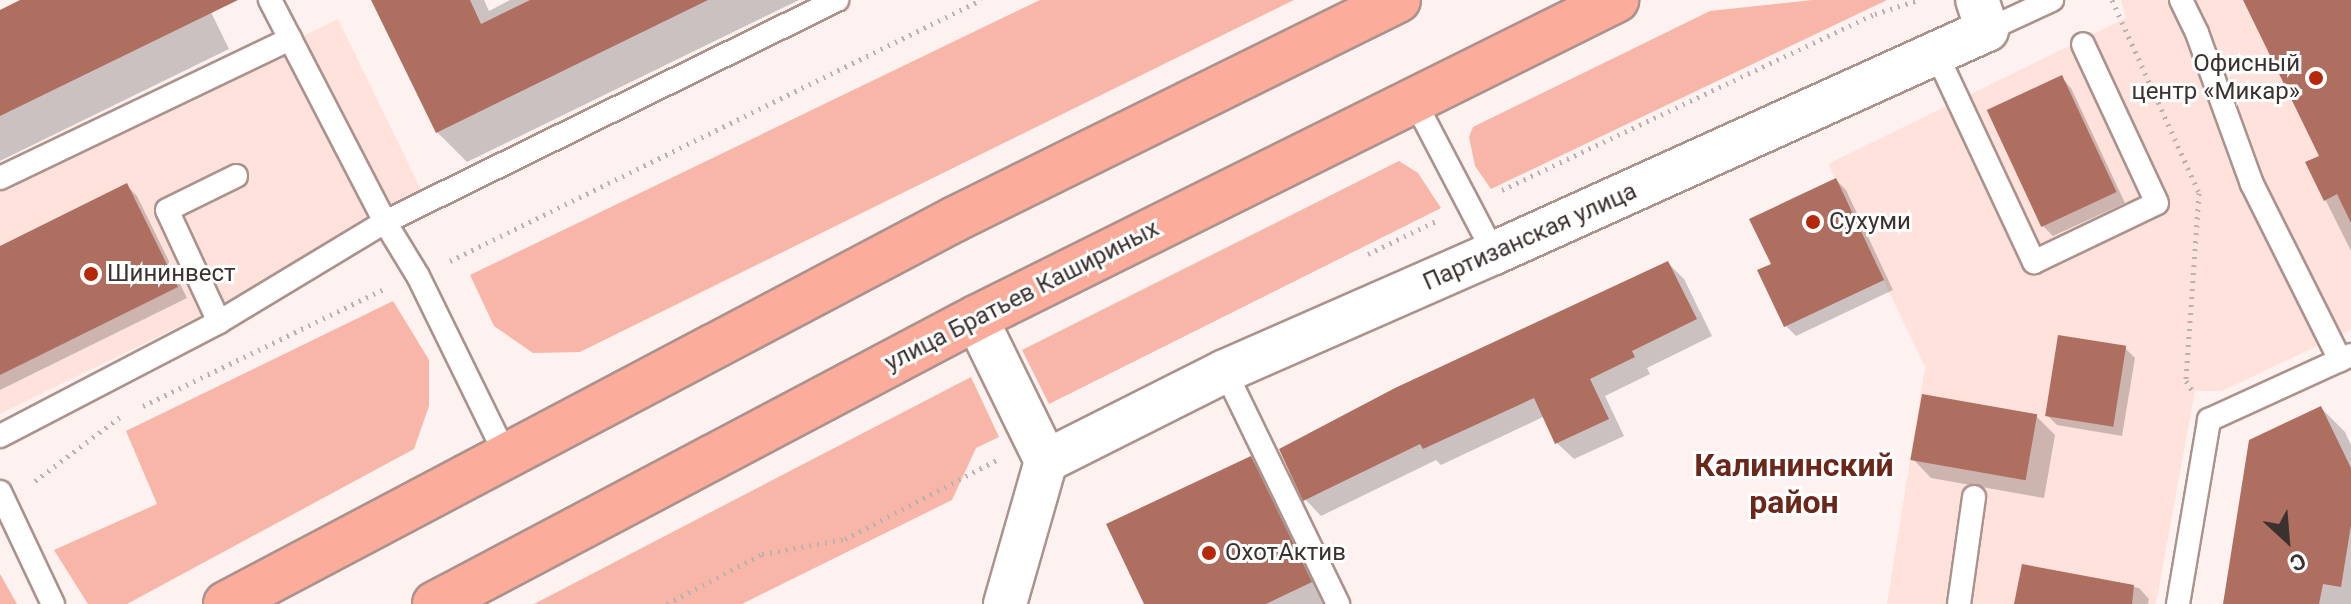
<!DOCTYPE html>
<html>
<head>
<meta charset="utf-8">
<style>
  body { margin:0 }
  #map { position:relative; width:2351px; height:604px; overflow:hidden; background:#fef2f0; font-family:Roboto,sans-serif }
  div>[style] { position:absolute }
  .built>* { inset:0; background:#ffe2db }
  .green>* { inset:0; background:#f7b6a8 }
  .shadow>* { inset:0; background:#0003 }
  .building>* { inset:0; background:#ae6e60; transform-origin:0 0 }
  .path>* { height:5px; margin-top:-2.5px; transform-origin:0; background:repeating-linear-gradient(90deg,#bcb1ae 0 2px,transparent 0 8px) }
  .roads { filter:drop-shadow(2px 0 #ac928d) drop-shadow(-2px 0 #ac928d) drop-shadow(0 2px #ac928d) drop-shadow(0 -2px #ac928d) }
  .service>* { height:22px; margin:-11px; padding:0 11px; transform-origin:11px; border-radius:11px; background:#fff }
  .minor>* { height:42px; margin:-21px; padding:0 21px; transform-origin:21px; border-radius:21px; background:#fff }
  .primary>* { height:44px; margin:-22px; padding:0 22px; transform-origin:22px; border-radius:22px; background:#fcac9b }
  .dots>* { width:22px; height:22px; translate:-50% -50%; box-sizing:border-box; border:4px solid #fff; border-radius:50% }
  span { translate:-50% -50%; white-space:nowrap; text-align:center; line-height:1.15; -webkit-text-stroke:6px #fff; paint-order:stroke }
  .poi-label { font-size:24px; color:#3b312e }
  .right { translate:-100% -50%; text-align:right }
  .left { translate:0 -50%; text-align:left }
  .street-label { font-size:24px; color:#3b312e }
  .district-label { font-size:32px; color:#6b271a; font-weight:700 }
  .north { position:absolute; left:2247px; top:500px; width:80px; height:80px; -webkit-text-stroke:6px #fff; paint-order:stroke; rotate:154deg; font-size:22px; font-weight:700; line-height:32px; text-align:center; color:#3b312e }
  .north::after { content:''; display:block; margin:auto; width:28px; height:36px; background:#3b312e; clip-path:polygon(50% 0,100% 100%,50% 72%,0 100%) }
</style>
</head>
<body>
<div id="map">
  <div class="built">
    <i style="clip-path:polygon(2121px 0,2351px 0,2351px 330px,2222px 391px,2195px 391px,2156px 604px,1887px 604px,1925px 367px,1828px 164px,2126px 18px)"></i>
    <i style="clip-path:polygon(338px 19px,428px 204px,0 414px,0 185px)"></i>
  </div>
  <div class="green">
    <i style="clip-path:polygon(1040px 0,1294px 0,580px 352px,533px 353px,494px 326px,470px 275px)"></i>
    <i style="clip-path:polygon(1812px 0,1887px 0,1491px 189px,1475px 166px,1469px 137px,1473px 127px,1710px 11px)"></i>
    <i style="clip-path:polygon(1399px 161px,1418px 173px,1441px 208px,1049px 404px,1022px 350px)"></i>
    <i style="clip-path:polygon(393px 301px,429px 360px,429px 406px,414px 449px,127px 604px,88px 604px,54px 550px,157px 504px,126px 431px)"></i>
    <i style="clip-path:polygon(971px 377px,999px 437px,976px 448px,952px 500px,742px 604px,534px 604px)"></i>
    <i style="clip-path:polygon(0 574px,17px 604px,0 604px)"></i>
  </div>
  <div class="shadow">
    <i style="clip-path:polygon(24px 0,205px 0,229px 49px,0 161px,0 12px)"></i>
    <i style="clip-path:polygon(373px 0,484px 0,489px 11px,510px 0,799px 0,467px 162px,437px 132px)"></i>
    <i style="clip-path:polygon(2245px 0,2351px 0,2351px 251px,2307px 163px,2321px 157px)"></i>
    <i style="clip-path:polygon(2061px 77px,2071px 88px,2125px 203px,2053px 236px,2043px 226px)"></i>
    <i style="clip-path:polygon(1836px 180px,1846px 190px,1893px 290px,1796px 336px,1786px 326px)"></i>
    <i style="clip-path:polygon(127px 186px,137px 196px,187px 298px,0 390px,0 249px)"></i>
    <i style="clip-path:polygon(1668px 263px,1684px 279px,1712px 336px,1647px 368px,1650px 374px,1605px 396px,1624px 436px,1574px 459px,1557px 443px,1545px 416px,1441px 465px,1436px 460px,1321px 516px,1305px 499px)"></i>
    <i style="clip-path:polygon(2125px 348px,2135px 358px,2122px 436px,2057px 425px,2047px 415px)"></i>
    <i style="clip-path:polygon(2321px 408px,2345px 432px,2351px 445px,2351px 604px,2225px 604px)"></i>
    <i style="clip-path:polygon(2036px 416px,2055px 435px,2044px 498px,1931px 478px,1913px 459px)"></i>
    <i style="clip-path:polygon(1250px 459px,1275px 483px,1333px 604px,1146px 604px)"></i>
    <i style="clip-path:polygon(2024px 566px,2139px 588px,2149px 599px,2148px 604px,2019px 604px)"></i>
  </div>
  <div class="building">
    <i style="clip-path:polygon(20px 0,238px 0,0 116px,0 10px)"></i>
    <i style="clip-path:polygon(371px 0,470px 0,481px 24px,530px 0,708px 0,436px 133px)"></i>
    <i style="clip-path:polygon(2243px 0,2351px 0,2351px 223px,2337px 194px,2324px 201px,2305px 162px,2319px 156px)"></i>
    <i style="left:2062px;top:75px;width:129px;height:83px;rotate:65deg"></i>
    <i style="clip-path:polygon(1836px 178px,1884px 280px,1784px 327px,1757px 270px,1771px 264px,1749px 219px)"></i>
    <i style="clip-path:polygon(127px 183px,178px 287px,0 375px,0 246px)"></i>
    <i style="clip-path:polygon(1668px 261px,1697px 319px,1632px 351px,1635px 357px,1590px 379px,1609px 419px,1555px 444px,1534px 398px,1423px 449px,1420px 444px,1303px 501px,1279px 449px,1395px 388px)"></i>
    <i style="left:2058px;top:335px;width:69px;height:82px;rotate:9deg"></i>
    <i style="left:1922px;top:394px;width:117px;height:67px;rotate:10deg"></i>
    <i style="clip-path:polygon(2321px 406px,2351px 468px,2351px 525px,2341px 587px,2323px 584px,2319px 604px,2223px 604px,2249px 440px)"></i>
    <i style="clip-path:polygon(1251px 456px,1312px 582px,1266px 604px,1144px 604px,1106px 524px)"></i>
    <i style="clip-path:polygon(2022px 564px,2134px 585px,2132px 604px,2014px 604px)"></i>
  </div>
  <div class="path">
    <i style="left:2112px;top:0;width:212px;rotate:65.7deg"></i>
    <i style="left:2199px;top:193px;width:188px;rotate:94deg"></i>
    <i style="left:2186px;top:381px;width:11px;rotate:56deg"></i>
    <i style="left:1502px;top:190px;width:412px;rotate:-25.3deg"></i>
    <i style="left:1875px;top:14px;width:45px;rotate:-18deg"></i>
    <i style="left:1368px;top:254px;width:78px;rotate:-25.9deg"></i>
    <i style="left:450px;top:261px;width:592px;rotate:-26.18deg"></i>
    <i style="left:143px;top:406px;width:270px;rotate:-25.9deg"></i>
    <i style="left:35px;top:481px;width:106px;rotate:-37deg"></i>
    <i style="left:667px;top:604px;width:107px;rotate:-27.8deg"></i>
    <i style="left:762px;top:554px;width:84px;rotate:-10.2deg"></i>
    <i style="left:845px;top:539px;width:171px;rotate:-27.5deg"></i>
  </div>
  <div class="roads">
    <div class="service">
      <i style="left:270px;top:0;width:250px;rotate:62.6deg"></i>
      <i style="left:385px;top:222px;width:63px;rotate:58.6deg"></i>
      <i style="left:418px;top:276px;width:200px;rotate:63.9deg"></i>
      <i style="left:2181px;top:0;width:37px;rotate:64deg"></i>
      <i style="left:2197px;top:33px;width:161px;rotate:70deg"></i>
      <i style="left:2252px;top:184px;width:197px;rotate:63.4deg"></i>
      <i style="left:1987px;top:30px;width:72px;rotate:-24.8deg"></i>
      <i style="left:1937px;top:55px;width:229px;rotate:64.9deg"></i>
      <i style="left:2034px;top:262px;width:136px;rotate:-25.6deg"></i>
      <i style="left:2157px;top:203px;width:175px;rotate:-115deg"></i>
      <i style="left:1414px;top:100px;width:173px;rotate:62.4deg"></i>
      <i style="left:0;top:178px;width:322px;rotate:-25.6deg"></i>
      <i style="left:219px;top:322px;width:123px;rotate:-114.9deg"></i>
      <i style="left:167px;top:210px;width:77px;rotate:-26.2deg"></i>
      <i style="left:1225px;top:371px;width:259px;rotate:64.1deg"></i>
      <i style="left:0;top:436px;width:247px;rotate:-27.5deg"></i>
      <i style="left:219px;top:322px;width:194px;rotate:-31.1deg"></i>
      <i style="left:385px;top:222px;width:504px;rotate:-26.16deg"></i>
      <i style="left:0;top:492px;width:124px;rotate:64.7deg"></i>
      <i style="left:1959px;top:604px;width:108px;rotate:-82deg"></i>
      <i style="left:2178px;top:604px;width:187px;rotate:-80.4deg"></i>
      <i style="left:2209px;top:420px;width:156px;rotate:-24.6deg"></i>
    </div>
    <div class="minor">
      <i style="left:976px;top:318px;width:159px;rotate:63.9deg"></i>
      <i style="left:1046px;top:461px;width:149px;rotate:106deg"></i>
      <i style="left:1046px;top:461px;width:200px;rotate:-26.7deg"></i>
      <i style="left:1225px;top:371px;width:294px;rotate:-23.7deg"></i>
      <i style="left:1494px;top:253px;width:541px;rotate:-24.34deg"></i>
      <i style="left:1987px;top:30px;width:32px;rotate:-108deg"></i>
    </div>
    <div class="primary">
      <i style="left:226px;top:604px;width:824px;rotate:-27.84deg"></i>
      <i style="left:955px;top:219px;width:494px;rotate:-26.3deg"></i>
      <i style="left:435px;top:604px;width:612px;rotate:-27.86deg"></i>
      <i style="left:976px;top:318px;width:715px;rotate:-26.42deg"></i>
    </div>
  </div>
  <div class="dots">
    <i style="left:2316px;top:78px;background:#b5290b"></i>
    <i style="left:1813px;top:222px;background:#b5290b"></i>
    <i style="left:91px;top:274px;background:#b5290b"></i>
    <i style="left:1209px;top:553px;background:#b5290b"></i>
  </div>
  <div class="poi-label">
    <span class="right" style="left:2300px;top:78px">Офисный<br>центр «Микар»</span>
    <span class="left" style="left:1829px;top:222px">Сухуми</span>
    <span class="left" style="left:107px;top:274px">Шининвест</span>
    <span class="left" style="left:1225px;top:553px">ОхотАктив</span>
  </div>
  <div class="street-label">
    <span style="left:1530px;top:237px;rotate:-24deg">Партизанская улица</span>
    <span style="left:1022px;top:296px;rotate:-27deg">улица Братьев Кашириных</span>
  </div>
  <div class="district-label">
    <span style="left:1794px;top:484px">Калининский<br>район</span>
  </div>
  <div class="north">С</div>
</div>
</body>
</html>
